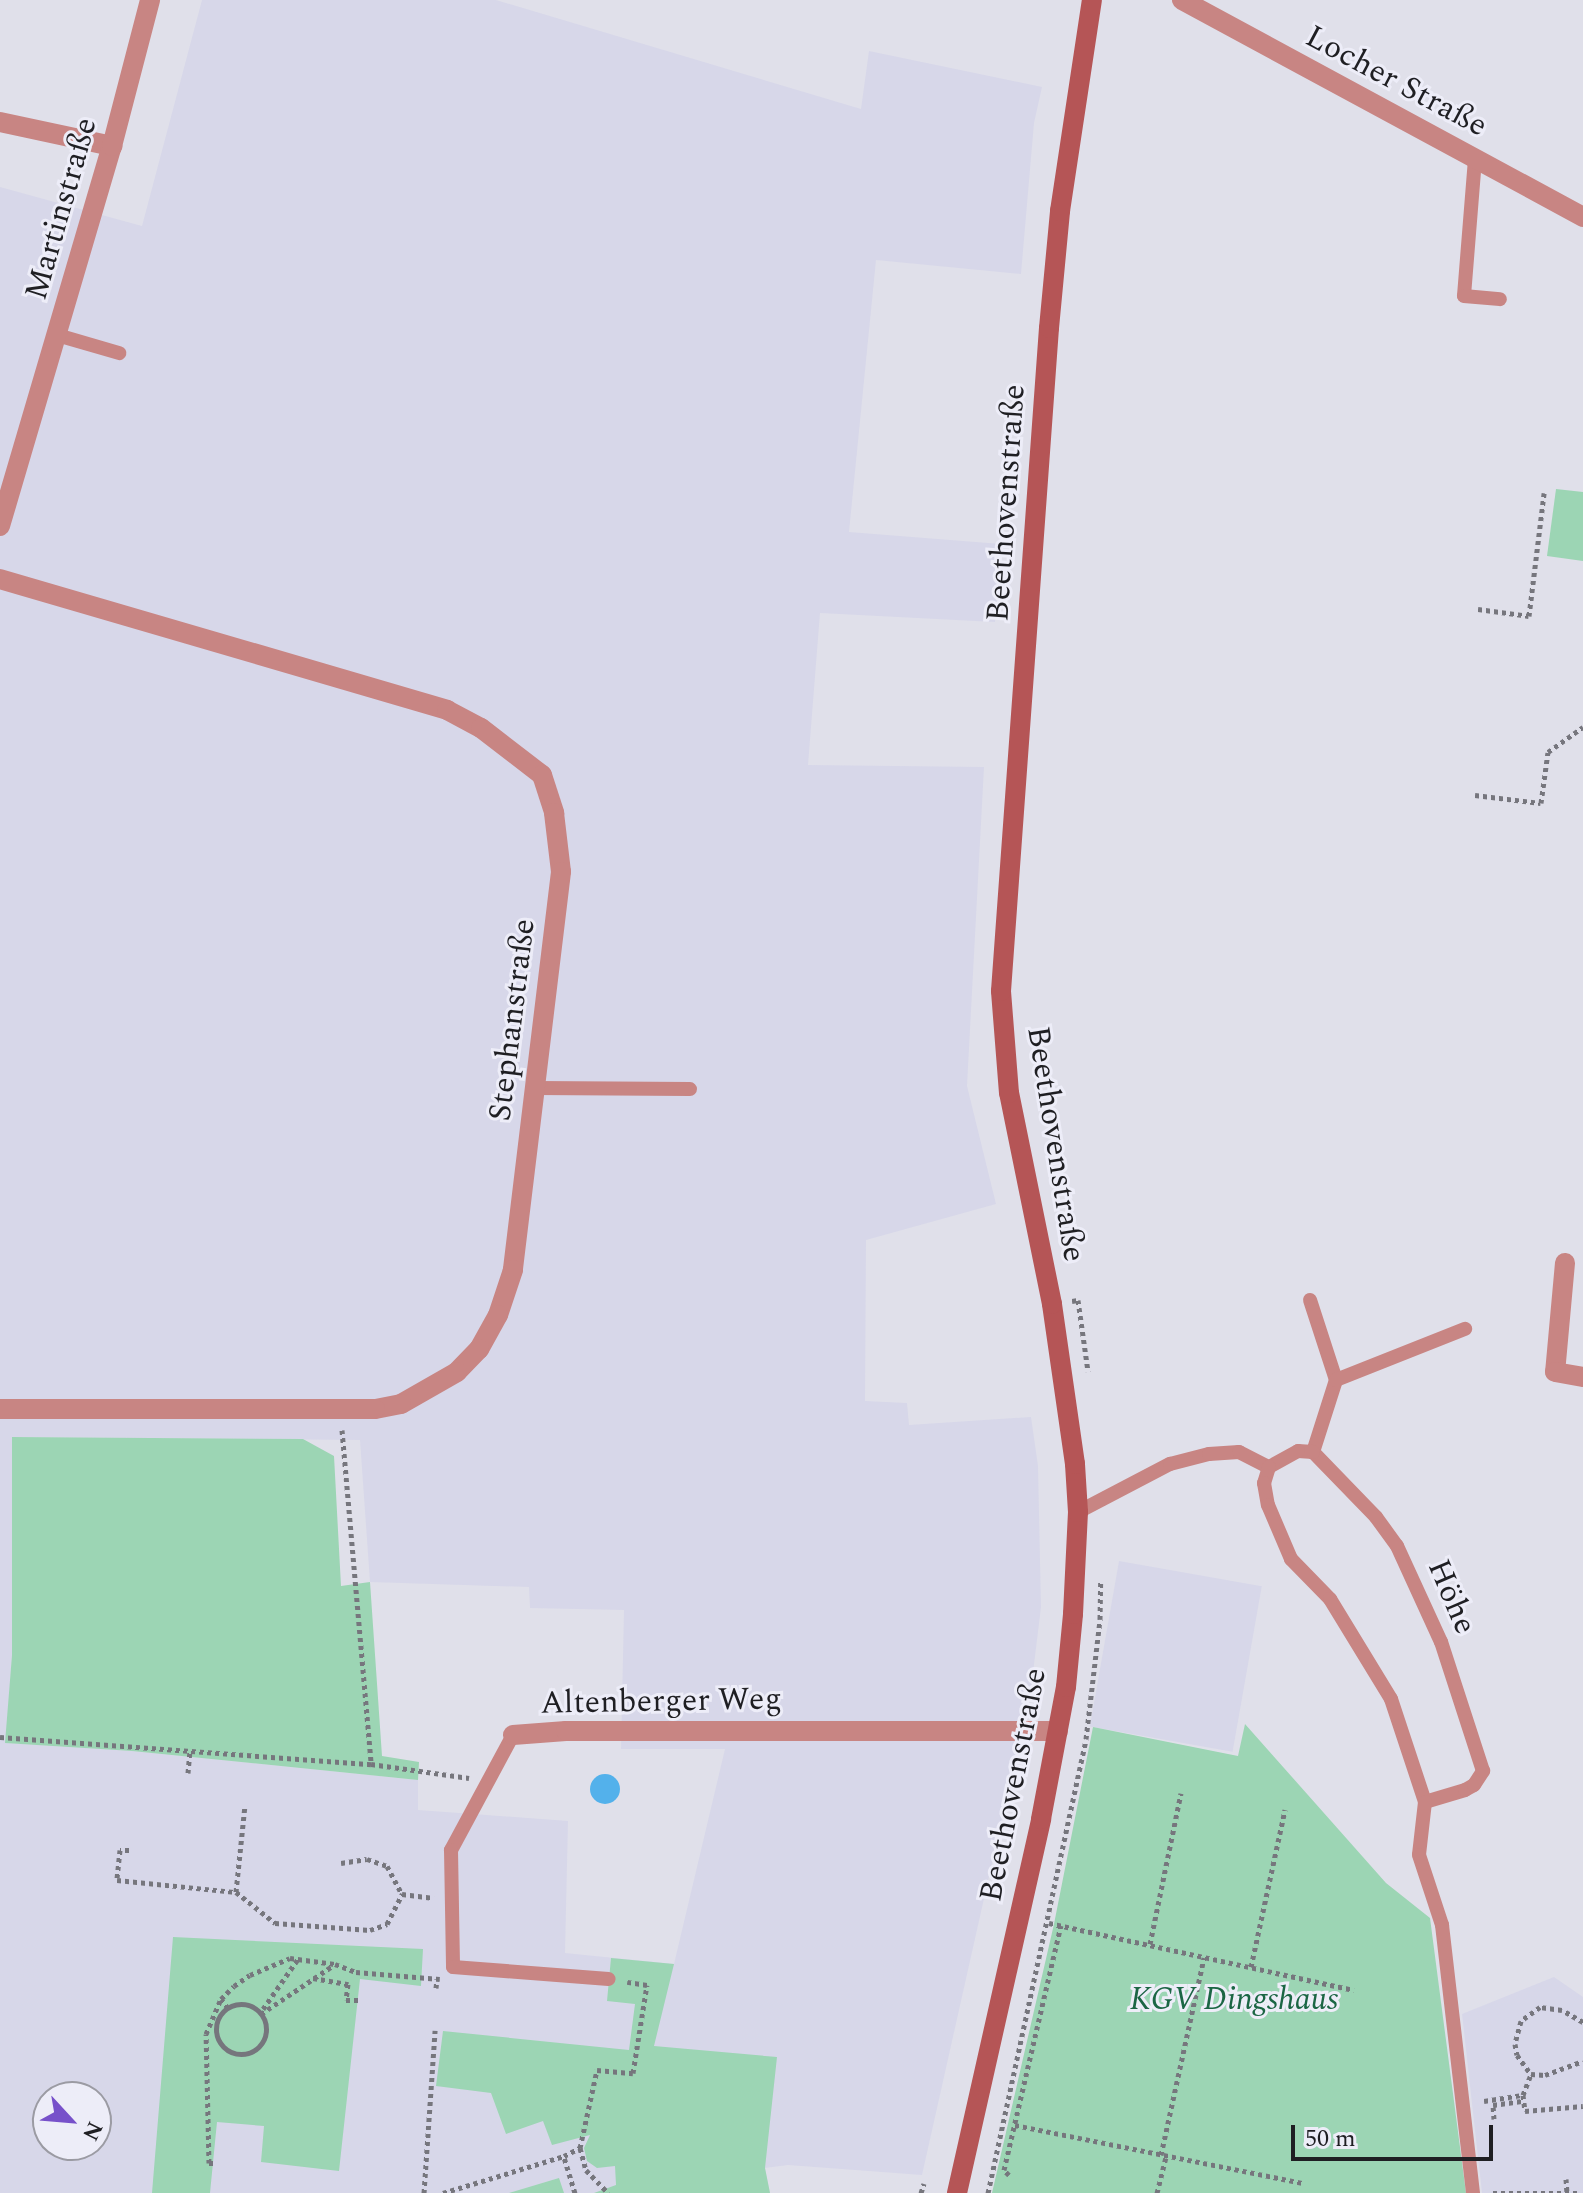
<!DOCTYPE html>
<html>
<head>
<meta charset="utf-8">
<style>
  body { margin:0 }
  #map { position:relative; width:1583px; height:2193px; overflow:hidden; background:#e0e0ea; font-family:Spectral,serif }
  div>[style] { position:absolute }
  .built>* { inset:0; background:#d7d7e9; transform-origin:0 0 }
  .green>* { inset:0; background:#9cd5b4 }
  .water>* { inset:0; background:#53b1eb }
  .round { border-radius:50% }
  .path>* { height:5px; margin-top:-2.5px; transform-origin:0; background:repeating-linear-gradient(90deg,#76767d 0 4px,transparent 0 8px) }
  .path>.ring { margin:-2.5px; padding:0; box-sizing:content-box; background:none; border:5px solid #76767d; border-radius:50% }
  .lane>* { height:14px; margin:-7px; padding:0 7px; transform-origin:7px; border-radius:7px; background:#c88583 }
  .street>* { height:20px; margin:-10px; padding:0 10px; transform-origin:10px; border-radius:10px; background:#c88583 }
  .secondary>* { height:20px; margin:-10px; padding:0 10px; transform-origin:10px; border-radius:10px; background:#b55556 }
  span { translate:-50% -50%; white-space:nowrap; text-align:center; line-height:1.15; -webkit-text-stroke:6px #ededf8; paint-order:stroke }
  .street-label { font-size:32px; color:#1f1f23 }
  .park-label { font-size:32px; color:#1b6644; font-style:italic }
  .north { position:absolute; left:32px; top:2081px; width:80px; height:80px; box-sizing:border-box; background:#ededf8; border:2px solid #9b9ba3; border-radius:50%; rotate:116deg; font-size:22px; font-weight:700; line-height:32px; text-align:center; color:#1f1f23 }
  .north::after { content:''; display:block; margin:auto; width:28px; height:36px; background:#7751ca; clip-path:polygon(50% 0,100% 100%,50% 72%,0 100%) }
  .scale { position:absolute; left:1291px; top:2125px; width:202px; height:36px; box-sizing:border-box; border:4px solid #1f1f23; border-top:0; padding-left:10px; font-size:24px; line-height:28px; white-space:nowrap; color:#1f1f23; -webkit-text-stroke:6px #ededf8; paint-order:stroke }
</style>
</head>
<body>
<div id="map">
  <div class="built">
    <i style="clip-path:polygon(evenodd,202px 0,496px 0,861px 109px,869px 51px,1042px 87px,1034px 123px,1021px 274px,876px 260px,849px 532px,1001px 544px,995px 622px,820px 613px,808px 765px,984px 767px,967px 1086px,996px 1204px,866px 1240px,865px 1401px,907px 1403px,909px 1425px,1031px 1417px,1038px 1466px,1041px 1607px,1031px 1689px,922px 2175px,788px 2165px,765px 2168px,770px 2193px,0 2193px,0 187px,142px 226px,202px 0,12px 1437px,360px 1440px,370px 1582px,529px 1587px,530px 1608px,624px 1610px,621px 1749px,725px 1749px,674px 1964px,565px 1953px,568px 1821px,418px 1810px,418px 1780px,132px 1751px,6px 1743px,12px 1655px,12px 1437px,202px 0,48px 2097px,96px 2097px,96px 2145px,48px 2145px,48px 2097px)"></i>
    <i style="left:1119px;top:1561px;width:145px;height:168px;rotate:10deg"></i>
    <i style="clip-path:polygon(1554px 1977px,1583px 1997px,1583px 2193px,1482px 2193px,1462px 2014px)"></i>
  </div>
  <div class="green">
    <i style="clip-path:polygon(1556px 489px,1583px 492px,1583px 561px,1547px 556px)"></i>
    <i style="clip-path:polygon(12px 1437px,303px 1439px,334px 1456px,341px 1586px,370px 1582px,382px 1756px,419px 1762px,418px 1780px,132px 1751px,5px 1743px,12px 1655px)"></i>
    <i style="clip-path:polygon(1245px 1724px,1386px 1883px,1430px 1918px,1466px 2193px,992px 2193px,1054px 1924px,1093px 1727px,1238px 1756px)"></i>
    <i style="clip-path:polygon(173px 1937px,423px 1949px,421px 1986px,360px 1979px,339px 2171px,261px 2162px,264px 2126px,217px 2122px,210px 2193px,152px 2193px)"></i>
    <i style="clip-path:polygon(611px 1958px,674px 1964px,654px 2046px,777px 2057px,765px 2168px,770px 2193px,594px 2193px,616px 2185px,615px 2166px,597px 2168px,587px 2161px,584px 2148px,590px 2135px,552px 2145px,543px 2121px,506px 2134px,491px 2093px,436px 2086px,443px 2031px,629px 2050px,635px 2004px,607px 2001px)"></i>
    <i style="clip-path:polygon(559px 2178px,564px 2193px,509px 2193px)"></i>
  </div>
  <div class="water">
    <i class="round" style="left:590px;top:1774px;width:30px;height:30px"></i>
  </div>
  <div class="path">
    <i style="left:1478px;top:609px;width:51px;rotate:7.8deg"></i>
    <i style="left:1529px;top:616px;width:124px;rotate:-83deg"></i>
    <i style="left:1475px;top:795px;width:66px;rotate:6.9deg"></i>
    <i style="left:1541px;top:803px;width:51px;rotate:-82.2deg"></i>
    <i style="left:1548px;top:752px;width:43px;rotate:-35.5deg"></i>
    <i style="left:1072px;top:1301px;width:6px;rotate:-9deg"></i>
    <i style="left:1078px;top:1300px;width:72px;rotate:82deg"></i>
    <i style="left:342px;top:1430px;width:335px;rotate:85deg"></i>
    <i style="left:0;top:1737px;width:372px;rotate:4.2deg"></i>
    <i style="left:371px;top:1764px;width:99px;rotate:8.1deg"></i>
    <i style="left:188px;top:1773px;width:23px;rotate:-85deg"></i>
    <i style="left:129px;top:1850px;width:9px;rotate:180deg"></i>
    <i style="left:120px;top:1850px;width:30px;rotate:96deg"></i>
    <i style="left:117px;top:1880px;width:120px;rotate:5.8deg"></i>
    <i style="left:236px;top:1892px;width:50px;rotate:38.5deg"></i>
    <i style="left:275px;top:1923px;width:95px;rotate:4.2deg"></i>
    <i style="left:370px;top:1930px;width:18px;rotate:-19deg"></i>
    <i style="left:387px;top:1924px;width:34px;rotate:-63deg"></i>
    <i style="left:402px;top:1894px;width:32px;rotate:7deg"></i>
    <i style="left:341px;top:1863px;width:26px;rotate:-9deg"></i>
    <i style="left:367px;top:1859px;width:21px;rotate:19deg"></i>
    <i style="left:387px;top:1866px;width:32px;rotate:62deg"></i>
    <i style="left:236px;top:1892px;width:87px;rotate:-84.1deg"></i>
    <i style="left:1049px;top:1923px;width:312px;rotate:12.4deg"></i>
    <i style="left:1150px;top:1944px;width:154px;rotate:-78.4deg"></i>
    <i style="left:1251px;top:1967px;width:161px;rotate:-77.8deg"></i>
    <i style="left:313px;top:1978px;width:36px;rotate:10deg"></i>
    <i style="left:348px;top:1984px;width:16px;rotate:97deg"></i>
    <i style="left:346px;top:2000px;width:12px"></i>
    <i style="left:436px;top:1988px;width:9px;rotate:-84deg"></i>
    <i class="ring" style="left:216px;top:2004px;width:45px;height:45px"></i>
    <i style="left:228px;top:2008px;width:11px;rotate:-128deg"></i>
    <i style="left:221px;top:1999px;width:18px;rotate:-45deg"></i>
    <i style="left:234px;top:1986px;width:19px;rotate:-35deg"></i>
    <i style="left:250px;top:1975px;width:43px;rotate:-23deg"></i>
    <i style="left:290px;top:1958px;width:45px;rotate:7.6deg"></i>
    <i style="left:335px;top:1964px;width:22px;rotate:21deg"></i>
    <i style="left:356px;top:1972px;width:84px;rotate:4.8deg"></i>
    <i style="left:263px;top:2009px;width:61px;rotate:-55deg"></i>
    <i style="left:261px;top:2014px;width:88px;rotate:-33.9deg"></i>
    <i style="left:1583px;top:2022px;width:24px;rotate:-150deg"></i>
    <i style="left:1562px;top:2010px;width:22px;rotate:-172deg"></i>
    <i style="left:1540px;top:2007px;width:24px;rotate:144deg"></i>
    <i style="left:1521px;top:2021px;width:24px;rotate:105deg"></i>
    <i style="left:1515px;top:2044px;width:11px;rotate:80deg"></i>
    <i style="left:1517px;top:2055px;width:24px;rotate:54deg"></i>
    <i style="left:1531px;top:2074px;width:14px;rotate:4deg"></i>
    <i style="left:1545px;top:2075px;width:40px;rotate:-20.2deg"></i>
    <i style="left:1523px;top:2095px;width:22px;rotate:-69deg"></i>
    <i style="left:1484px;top:2101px;width:39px;rotate:-9deg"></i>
    <i style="left:1523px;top:2095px;width:16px;rotate:83deg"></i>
    <i style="left:1525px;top:2111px;width:58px;rotate:-4.9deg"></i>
    <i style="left:1494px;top:2119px;width:14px;rotate:-94deg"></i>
    <i style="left:1493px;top:2105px;width:29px;rotate:-8deg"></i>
    <i style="left:1015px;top:2125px;width:294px;rotate:11.4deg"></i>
    <i style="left:580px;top:2148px;width:80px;rotate:-77.7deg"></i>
    <i style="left:597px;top:2070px;width:36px;rotate:5deg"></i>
    <i style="left:633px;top:2073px;width:89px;rotate:-81deg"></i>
    <i style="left:647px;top:1985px;width:20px;rotate:-171deg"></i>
    <i style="left:1161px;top:2155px;width:202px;rotate:-77.7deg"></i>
    <i style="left:213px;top:2163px;width:4px;rotate:180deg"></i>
    <i style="left:209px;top:2163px;width:129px;rotate:-91.3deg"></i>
    <i style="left:206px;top:2034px;width:38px;rotate:-67deg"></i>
    <i style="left:1009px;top:2175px;width:7px;rotate:-135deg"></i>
    <i style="left:1004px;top:2170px;width:251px;rotate:-76.9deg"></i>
    <i style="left:1566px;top:2179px;width:13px;rotate:86deg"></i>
    <i style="left:424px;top:2193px;width:163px;rotate:-86.1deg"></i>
    <i style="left:443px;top:2193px;width:127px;rotate:-17deg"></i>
    <i style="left:575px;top:2193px;width:39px;rotate:-107deg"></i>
    <i style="left:564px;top:2156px;width:18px;rotate:-27deg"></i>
    <i style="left:580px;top:2148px;width:23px;rotate:75deg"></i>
    <i style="left:586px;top:2170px;width:32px;rotate:46deg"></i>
    <i style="left:921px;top:2193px;width:10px;rotate:-73deg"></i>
    <i style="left:988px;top:2193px;width:464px;rotate:-77.8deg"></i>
    <i style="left:1086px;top:1739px;width:121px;rotate:-83.3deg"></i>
    <i style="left:1100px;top:1619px;width:39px;rotate:-89deg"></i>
    <i style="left:1157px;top:2193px;width:38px;rotate:-76deg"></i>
    <i style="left:1493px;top:2193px;width:84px"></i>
  </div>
  <div class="lane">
    <i style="left:1475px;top:159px;width:137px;rotate:94.6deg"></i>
    <i style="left:1464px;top:296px;width:36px;rotate:5deg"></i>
    <i style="left:57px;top:335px;width:65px;rotate:16.2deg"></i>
    <i style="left:536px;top:1088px;width:154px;rotate:0.4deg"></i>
    <i style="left:1310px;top:1300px;width:84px;rotate:72deg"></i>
    <i style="left:1336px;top:1380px;width:76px;rotate:107.7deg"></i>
    <i style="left:1336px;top:1380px;width:139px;rotate:-21.6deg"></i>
    <i style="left:1078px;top:1512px;width:104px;rotate:-27.6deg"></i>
    <i style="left:1170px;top:1464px;width:40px;rotate:-14.4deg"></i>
    <i style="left:1209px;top:1454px;width:30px;rotate:-4deg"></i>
    <i style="left:1239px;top:1452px;width:34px;rotate:27deg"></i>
    <i style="left:513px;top:1735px;width:131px;rotate:118.3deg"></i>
    <i style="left:451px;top:1850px;width:117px;rotate:89deg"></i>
    <i style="left:453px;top:1967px;width:156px;rotate:4.4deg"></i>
    <i style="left:1425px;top:1802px;width:42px;rotate:-16.7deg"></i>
    <i style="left:1465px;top:1790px;width:10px;rotate:-29deg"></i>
    <i style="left:1474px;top:1785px;width:17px;rotate:-57deg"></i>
    <i style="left:1483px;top:1771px;width:136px;rotate:-108deg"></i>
    <i style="left:1441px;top:1642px;width:106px;rotate:-114.6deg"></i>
    <i style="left:1397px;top:1546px;width:36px;rotate:-126deg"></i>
    <i style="left:1376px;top:1517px;width:91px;rotate:-134.1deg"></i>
    <i style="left:1313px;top:1452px;width:15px;rotate:-176deg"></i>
    <i style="left:1298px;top:1451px;width:33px;rotate:151deg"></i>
    <i style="left:1269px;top:1467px;width:17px;rotate:107deg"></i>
    <i style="left:1264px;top:1483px;width:22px;rotate:80deg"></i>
    <i style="left:1268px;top:1505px;width:59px;rotate:66.9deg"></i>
    <i style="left:1291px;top:1559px;width:56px;rotate:45.7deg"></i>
    <i style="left:1330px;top:1599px;width:117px;rotate:58.6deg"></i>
    <i style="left:1391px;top:1699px;width:108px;rotate:71.7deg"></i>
    <i style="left:1425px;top:1802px;width:53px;rotate:96.5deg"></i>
    <i style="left:1419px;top:1855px;width:74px;rotate:71.8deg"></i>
    <i style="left:1442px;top:1925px;width:270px;rotate:83.4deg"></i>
  </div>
  <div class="street">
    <i style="left:1182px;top:0;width:456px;rotate:28.4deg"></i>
    <i style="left:0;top:122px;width:115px;rotate:12.1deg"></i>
    <i style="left:0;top:526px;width:396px;rotate:-73.6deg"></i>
    <i style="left:112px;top:146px;width:151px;rotate:-75.4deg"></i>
    <i style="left:0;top:579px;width:466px;rotate:16.3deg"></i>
    <i style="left:447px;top:710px;width:38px;rotate:28deg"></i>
    <i style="left:481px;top:728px;width:77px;rotate:37.6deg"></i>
    <i style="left:542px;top:775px;width:40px;rotate:72deg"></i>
    <i style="left:554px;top:813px;width:59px;rotate:83.2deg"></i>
    <i style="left:561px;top:872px;width:401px;rotate:96.9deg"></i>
    <i style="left:513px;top:1270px;width:47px;rotate:108.4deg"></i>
    <i style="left:498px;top:1315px;width:39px;rotate:119deg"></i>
    <i style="left:479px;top:1349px;width:32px;rotate:134deg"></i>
    <i style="left:457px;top:1372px;width:64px;rotate:150.3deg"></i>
    <i style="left:401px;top:1404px;width:26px;rotate:169deg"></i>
    <i style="left:375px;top:1409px;width:375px;rotate:180deg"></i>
    <i style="left:1565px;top:1263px;width:109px;rotate:95.2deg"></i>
    <i style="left:1555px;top:1372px;width:28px;rotate:10deg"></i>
    <i style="left:513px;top:1735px;width:53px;rotate:-4.3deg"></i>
    <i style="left:566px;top:1731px;width:492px"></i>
  </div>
  <div class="secondary">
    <i style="left:957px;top:2193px;width:383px;rotate:-77.3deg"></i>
    <i style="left:1041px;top:1819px;width:134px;rotate:-79.3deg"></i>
    <i style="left:1066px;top:1687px;width:73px;rotate:-84.5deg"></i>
    <i style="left:1073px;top:1614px;width:102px;rotate:-87.2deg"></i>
    <i style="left:1078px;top:1512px;width:48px;rotate:-93.6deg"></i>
    <i style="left:1075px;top:1464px;width:162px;rotate:-98.2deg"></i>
    <i style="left:1052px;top:1304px;width:215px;rotate:-101.5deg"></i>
    <i style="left:1009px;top:1093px;width:102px;rotate:-94.5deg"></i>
    <i style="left:1001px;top:991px;width:665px;rotate:-85.86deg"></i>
    <i style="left:1049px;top:328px;width:118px;rotate:-84.6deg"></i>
    <i style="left:1060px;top:211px;width:213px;rotate:-81.4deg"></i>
  </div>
  <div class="street-label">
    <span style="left:1396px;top:82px;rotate:28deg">Locher Straße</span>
    <span style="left:62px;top:209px;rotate:-74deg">Martinstraße</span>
    <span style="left:1007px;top:503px;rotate:-86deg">Beethovenstraße</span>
    <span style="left:513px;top:1020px;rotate:-83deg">Stephanstraße</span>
    <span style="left:1055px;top:1144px;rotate:81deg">Beethovenstraße</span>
    <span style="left:1451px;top:1597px;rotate:67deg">Höhe</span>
    <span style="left:661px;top:1702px;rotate:-1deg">Altenberger Weg</span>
    <span style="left:1014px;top:1785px;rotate:-79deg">Beethovenstraße</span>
  </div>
  <div class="park-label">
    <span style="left:1234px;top:2000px">KGV Dingshaus</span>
  </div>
  <div class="north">N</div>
  <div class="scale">50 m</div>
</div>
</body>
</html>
